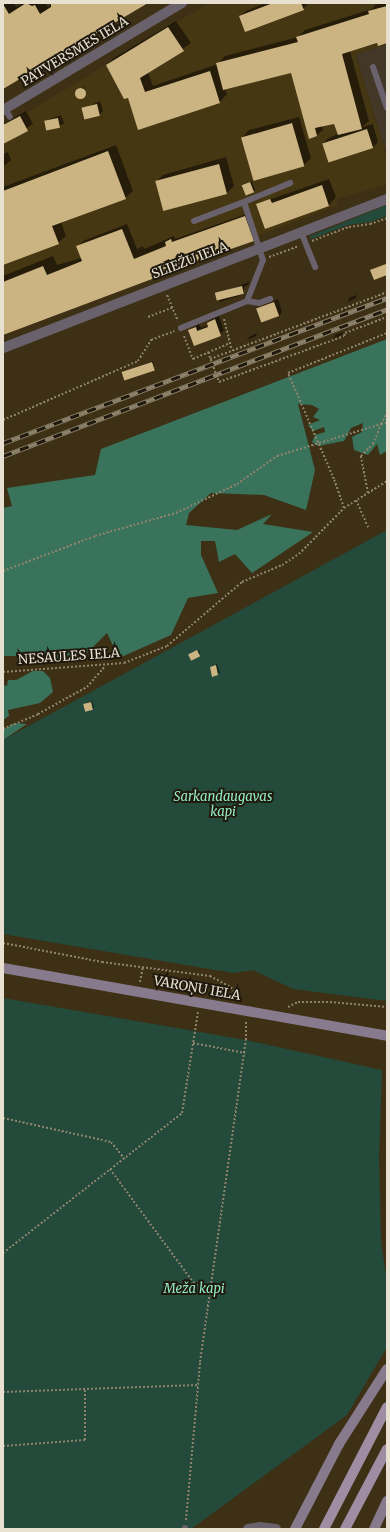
<!DOCTYPE html>
<html>
<head>
<meta charset="utf-8">
<style>
  body { margin:0 }
  #map { position:relative; width:390px; height:1532px; overflow:hidden; background:#3d3015; font-family:Merriweather,serif }
  div>[style] { position:absolute }
  .built>* { inset:0; background:#463713 }
  .education>* { inset:0; background:#433828 }
  .green>* { inset:0; background:#234a3a }
  .forest>* { inset:0; background:#3a735b }
  .shadow>* { inset:0; background:#0007; transform-origin:0 0 }
  .building>* { inset:0; background:#ccb482; transform-origin:0 0 }
  .round { border-radius:50% }
  .path>* { height:2px; margin-top:-1px; transform-origin:0; background:repeating-linear-gradient(90deg,#8d836d 0 2px,transparent 0 4px) }
  .lane>* { height:6px; margin:-3px; padding:0 3px; transform-origin:3px; border-radius:3px; background:#69616c }
  .street>* { height:10px; margin:-5px; padding:0 5px; transform-origin:5px; border-radius:5px; background:#69616c }
  .secondary>* { height:10px; margin:-5px; padding:0 5px; transform-origin:5px; border-radius:5px; background:#877a8c }
  .primary>* { height:10px; margin:-5px; padding:0 5px; transform-origin:5px; border-radius:5px; background:#9f8da4 }
  .rail>* { height:4.5px; margin-top:-2.25px; transform-origin:0; background:repeating-linear-gradient(90deg,#1f190e 0 9px,#8c826c 0 18px); box-sizing:border-box; border-block:1px solid #8c826c }
  span { translate:-50% -50%; white-space:nowrap; text-align:center; line-height:1.15; -webkit-text-stroke:4px #1f190e; paint-order:stroke }
  .street-label { font-size:13px; color:#e8e0d0 }
  .park-label { font-size:13px; color:#93ebc4; font-style:italic }
  .frame { position:absolute; inset:0; border:4px solid #e8e0d0; pointer-events:none }
</style>
</head>
<body>
<div id="map">
  <div class="built">
    <i style="clip-path:polygon(209px 3px,387px 3px,387px 45px,356px 55px,387px 159px,387px 184px,337px 199px,338px 205px,3px 335px,3px 127px)"></i>
  </div>
  <div class="education">
    <i style="clip-path:polygon(387px 45px,387px 146px,384px 147px,356px 54px)"></i>
  </div>
  <div class="green">
    <i style="clip-path:polygon(387px 205px,387px 216px,370px 222px,348px 225px,311px 239px,310px 236px)"></i>
    <i style="clip-path:polygon(387px 530px,387px 1001px,293px 989px,253px 970px,233px 973px,3px 934px,3px 740px)"></i>
    <i style="clip-path:polygon(3px 998px,246px 1040px,382px 1070px,379px 1158px,381px 1241px,387px 1282px,387px 1347px,347px 1415px,191px 1529px,3px 1529px)"></i>
  </div>
  <div class="forest">
    <i style="clip-path:polygon(387px 339px,387px 451px,380px 455px,377px 444px,368px 455px,354px 450px,352px 437px,362px 432px,363px 423px,351px 428px,344px 441px,318px 446px,312px 442px,315px 435px,325px 432px,324px 427px,313px 431px,308px 425px,320px 420px,313px 417px,319px 409px,312px 405px,298px 404px,315px 470px,306px 510px,264px 495px,211px 493px,189px 513px,186px 525px,237px 530px,272px 514px,263px 524px,313px 532px,252px 573px,235px 554px,219px 562px,215px 541px,201px 541px,201px 555px,218px 593px,188px 598px,171px 635px,119px 658px,107px 633px,78px 662px,50px 661px,43px 652px,30px 656px,3px 656px,3px 508px,12px 506px,7px 488px,95px 475px,101px 449px)"></i>
    <i style="clip-path:polygon(33px 671px,43px 671px,50px 678px,53px 692px,40px 703px,8px 710px,9px 716px,3px 720px,3px 685px,7px 686px,8px 680px,16px 680px)"></i>
    <i style="clip-path:polygon(14px 723px,27px 724px,3px 740px,3px 730px)"></i>
  </div>
  <div class="shadow">
    <i style="clip-path:polygon(6px 3px,14px 3px,16px 7px,23px 3px,45px 3px,48px 7px,53px 3px,146px 3px,3px 88px,3px 5px)"></i>
    <i style="clip-path:polygon(266px 3px,309px 3px,303px 9px,240px 16px,246px 11px)"></i>
    <i style="clip-path:polygon(387px 3px,387px 41px,350px 51px,369px 121px,362px 127px,373px 124px,378px 142px,373px 147px,323px 143px,329px 138px,338px 134px,335px 122px,322px 126px,323px 130px,317px 135px,309px 138px,294px 72px,225px 89px,227px 94px,220px 102px,138px 128px,128px 97px,107px 65px,114px 58px,176px 21px,191px 43px,148px 72px,153px 86px,218px 64px,225px 56px,298px 37px,305px 30px,372px 9px,376px 4px)"></i>
    <i style="clip-path:polygon(84px 87px,85px 94px,78px 96px,76px 90px)"></i>
    <i style="clip-path:polygon(100px 101px,103px 111px,99px 115px,83px 109px)"></i>
    <i style="clip-path:polygon(26px 111px,33px 124px,3px 143px,3px 124px)"></i>
    <i style="left:61px;top:115px;width:9px;height:17px;rotate:69deg"></i>
    <i style="clip-path:polygon(299px 117px,311px 158px,304px 165px,242px 138px,249px 130px)"></i>
    <i style="clip-path:polygon(116px 145px,133px 191px,125px 198px,61px 222px,66px 236px,58px 243px,3px 264px,3px 187px)"></i>
    <i style="clip-path:polygon(8px 152px,11px 160px,3px 167px,3px 154px)"></i>
    <i style="clip-path:polygon(226px 157px,234px 186px,227px 193px,164px 210px,156px 182px,163px 175px)"></i>
    <i style="clip-path:polygon(329px 179px,336px 197px,329px 205px,257px 204px)"></i>
    <i style="clip-path:polygon(252px 181px,255px 190px,253px 192px,243px 185px)"></i>
    <i style="clip-path:polygon(249px 213px,253px 240px,172px 265px,165px 272px,3px 334px,3px 276px,53px 256px,57px 265px,82px 258px,77px 247px,83px 241px,127px 224px,137px 249px,143px 246px,144px 249px,174px 236px,175px 239px)"></i>
    <i style="clip-path:polygon(249px 282px,249px 284px,244px 287px,244px 294px,220px 302px,219px 294px)"></i>
    <i style="clip-path:polygon(357px 295px,356px 298px,348px 302px,349px 298px)"></i>
    <i style="clip-path:polygon(278px 299px,282px 312px,279px 316px,257px 309px)"></i>
    <i style="clip-path:polygon(219px 316px,224px 331px,195px 345px,189px 330px,199px 324px,201px 328px,209px 325px,212px 319px)"></i>
    <i style="clip-path:polygon(343px 332px,342px 335px,334px 338px,335px 335px)"></i>
    <i style="clip-path:polygon(257px 333px,256px 336px,248px 340px,249px 337px)"></i>
    <i style="clip-path:polygon(153px 361px,154px 370px,123px 373px,124px 372px)"></i>
    <i style="clip-path:polygon(199px 650px,200px 655px,191px 654px)"></i>
    <i style="clip-path:polygon(217px 664px,220px 673px,213px 675px,211px 667px)"></i>
    <i style="clip-path:polygon(92px 701px,94px 708px,92px 710px,84px 704px)"></i>
  </div>
  <div class="building">
    <i style="clip-path:polygon(26px 3px,32px 6px,35px 5px,40px 14px,51px 7px,51px 3px,148px 3px,3px 89px,3px 4px,9px 14px)"></i>
    <i style="clip-path:polygon(273px 3px,301px 3px,304px 10px,245px 32px,239px 16px)"></i>
    <i style="clip-path:polygon(387px 6px,387px 43px,378px 46px,377px 43px,342px 54px,362px 129px,338px 135px,334px 124px,315px 128px,317px 136px,309px 139px,291px 73px,223px 90px,216px 63px,298px 42px,296px 37px,369px 14px,368px 11px)"></i>
    <i style="clip-path:polygon(168px 27px,184px 51px,140px 78px,145px 92px,210px 71px,220px 103px,138px 130px,128px 98px,124px 99px,106px 65px)"></i>
    <i class="round" style="left:74.5px;top:87.5px;width:11px;height:11px"></i>
    <i style="left:97px;top:104px;width:12px;height:16px;rotate:76deg"></i>
    <i style="clip-path:polygon(20px 116px,28px 131px,3px 144px,3px 125px)"></i>
    <i style="left:58px;top:118px;width:10px;height:14px;rotate:79deg"></i>
    <i style="left:292px;top:123px;width:45px;height:53px;rotate:74deg"></i>
    <i style="left:367px;top:129px;width:20px;height:47px;rotate:72deg"></i>
    <i style="clip-path:polygon(108px 151px,126px 199px,52px 226px,59px 244px,3px 265px,3px 191px)"></i>
    <i style="left:219px;top:164px;width:31px;height:66px;rotate:75deg"></i>
    <i style="left:250px;top:182px;width:11px;height:9px;rotate:68deg"></i>
    <i style="clip-path:polygon(322px 185px,329px 206px,265px 229px,256px 204px,270px 199px,272px 203px)"></i>
    <i style="clip-path:polygon(245px 216px,254px 241px,173px 269px,169px 259px,163px 262px,166px 263px,169px 268px,165px 270px,168px 273px,3px 335px,3px 282px,43px 266px,47px 275px,82px 261px,76px 246px,122px 229px,134px 259px,166px 246px,165px 242px,171px 239px,172px 242px)"></i>
    <i style="clip-path:polygon(386px 264px,387px 275px,374px 280px,370px 270px)"></i>
    <i style="left:242px;top:286px;width:8px;height:28px;rotate:76deg"></i>
    <i style="left:274px;top:302px;width:15px;height:19px;rotate:70deg"></i>
    <i style="clip-path:polygon(215px 319px,221px 336px,194px 346px,188px 330px,196px 327px,197px 331px,208px 327px,207px 323px)"></i>
    <i style="left:152px;top:362px;width:9px;height:32px;rotate:72deg"></i>
    <i style="left:197px;top:650px;width:7px;height:10px;rotate:63deg"></i>
    <i style="clip-path:polygon(216px 665px,218px 675px,212px 677px,210px 667px)"></i>
    <i style="left:91px;top:702px;width:8px;height:8px;rotate:76deg"></i>
  </div>
  <div class="path">
    <i style="left:312px;top:241px;width:40px;rotate:-21deg"></i>
    <i style="left:349px;top:227px;width:21px;rotate:-8deg"></i>
    <i style="left:370px;top:224px;width:18px;rotate:-19deg"></i>
    <i style="left:269px;top:257px;width:32px;rotate:-20deg"></i>
    <i style="left:167px;top:295px;width:28px;rotate:67deg"></i>
    <i style="left:148px;top:317px;width:26px;rotate:-21deg"></i>
    <i style="left:224px;top:319px;width:32px;rotate:76deg"></i>
    <i style="left:184px;top:336px;width:25px;rotate:69deg"></i>
    <i style="left:193px;top:359px;width:40px;rotate:-23.4deg"></i>
    <i style="left:208px;top:352px;width:32px;rotate:70deg"></i>
    <i style="left:219px;top:382px;width:133px;rotate:-20.2deg"></i>
    <i style="left:344px;top:336px;width:3px;rotate:-72deg"></i>
    <i style="left:345px;top:333px;width:45px;rotate:-20.9deg"></i>
    <i style="left:210px;top:359px;width:189px;rotate:-20.7deg"></i>
    <i style="left:3px;top:420px;width:147px;rotate:-23.6deg"></i>
    <i style="left:138px;top:361px;width:25px;rotate:-58deg"></i>
    <i style="left:151px;top:340px;width:25px;rotate:-21deg"></i>
    <i style="left:368px;top:493px;width:38px;rotate:-101deg"></i>
    <i style="left:361px;top:456px;width:17px;rotate:-45deg"></i>
    <i style="left:373px;top:444px;width:22px;rotate:-68deg"></i>
    <i style="left:381px;top:424px;width:6px;rotate:-9deg"></i>
    <i style="left:356px;top:500px;width:30px;rotate:66deg"></i>
    <i style="left:344px;top:508px;width:31px;rotate:-109deg"></i>
    <i style="left:334px;top:479px;width:116px;rotate:-113.5deg"></i>
    <i style="left:288px;top:373px;width:107px;rotate:-22deg"></i>
    <i style="left:3px;top:571px;width:98px;rotate:-20.8deg"></i>
    <i style="left:95px;top:536px;width:84px;rotate:-15.9deg"></i>
    <i style="left:176px;top:513px;width:68px;rotate:-25.4deg"></i>
    <i style="left:237px;top:484px;width:49px;rotate:-35deg"></i>
    <i style="left:277px;top:456px;width:109px;rotate:-17.1deg"></i>
    <i style="left:381px;top:424px;width:13px;rotate:-61deg"></i>
    <i style="left:3px;top:672px;width:121px;rotate:-4.3deg"></i>
    <i style="left:124px;top:663px;width:46px;rotate:-21.6deg"></i>
    <i style="left:167px;top:646px;width:99px;rotate:-40.5deg"></i>
    <i style="left:242px;top:582px;width:43px;rotate:-23deg"></i>
    <i style="left:282px;top:565px;width:20px;rotate:-33deg"></i>
    <i style="left:299px;top:554px;width:64px;rotate:-45.6deg"></i>
    <i style="left:344px;top:508px;width:51px;rotate:-32.1deg"></i>
    <i style="left:3px;top:729px;width:38px;rotate:-23deg"></i>
    <i style="left:38px;top:714px;width:56px;rotate:-28.9deg"></i>
    <i style="left:87px;top:687px;width:28px;rotate:-49deg"></i>
    <i style="left:3px;top:943px;width:101px;rotate:10.9deg"></i>
    <i style="left:102px;top:962px;width:109px;rotate:7.4deg"></i>
    <i style="left:210px;top:976px;width:24px;rotate:28deg"></i>
    <i style="left:231px;top:987px;width:15px;rotate:58deg"></i>
    <i style="left:140px;top:982px;width:15px;rotate:-79deg"></i>
    <i style="left:288px;top:1007px;width:11px;rotate:-27deg"></i>
    <i style="left:298px;top:1002px;width:32px"></i>
    <i style="left:330px;top:1002px;width:57px;rotate:5deg"></i>
    <i style="left:193px;top:1043px;width:53px;rotate:10.9deg"></i>
    <i style="left:3px;top:1118px;width:111px;rotate:12.5deg"></i>
    <i style="left:111px;top:1142px;width:21px;rotate:51deg"></i>
    <i style="left:110px;top:1169px;width:140px;rotate:53.7deg"></i>
    <i style="left:193px;top:1282px;width:18px;rotate:29deg"></i>
    <i style="left:3px;top:1253px;width:227px;rotate:-38deg"></i>
    <i style="left:182px;top:1113px;width:102px;rotate:-81deg"></i>
    <i style="left:3px;top:1392px;width:194px;rotate:-2.1deg"></i>
    <i style="left:3px;top:1446px;width:82px;rotate:-4.2deg"></i>
    <i style="left:85px;top:1440px;width:51px;rotate:-90deg"></i>
    <i style="left:186px;top:1520px;width:159px;rotate:-84.9deg"></i>
    <i style="left:200px;top:1362px;width:325px;rotate:-81.9deg"></i>
    <i style="left:246px;top:1040px;width:20px;rotate:-90deg"></i>
  </div>
  <div class="lane">
    <i style="left:373px;top:67px;width:43px;rotate:71.1deg"></i>
    <i style="left:5px;top:109px;width:9px;rotate:58deg"></i>
    <i style="left:244px;top:202px;width:50px;rotate:-22.4deg"></i>
    <i style="left:194px;top:221px;width:53px;rotate:-20.8deg"></i>
    <i style="left:244px;top:202px;width:61px;rotate:71.9deg"></i>
    <i style="left:263px;top:260px;width:44px;rotate:111.3deg"></i>
    <i style="left:301px;top:232px;width:38px;rotate:68deg"></i>
    <i style="left:181px;top:328px;width:71px;rotate:-22.2deg"></i>
    <i style="left:247px;top:301px;width:12px;rotate:9deg"></i>
    <i style="left:259px;top:303px;width:12px;rotate:-20deg"></i>
    <i style="left:185px;top:1528px;width:1px;rotate:90deg"></i>
  </div>
  <div class="street">
    <i style="left:3px;top:110px;width:209px;rotate:-30.9deg"></i>
    <i style="left:3px;top:348px;width:412px;rotate:-21.2deg"></i>
    <i style="left:248px;top:1529px;width:12px;rotate:-9deg"></i>
    <i style="left:260px;top:1527px;width:16px;rotate:7deg"></i>
  </div>
  <div class="secondary">
    <i style="left:3px;top:968px;width:390px;rotate:10deg"></i>
    <i style="left:295px;top:1529px;width:96px;rotate:-62.6deg"></i>
    <i style="left:339px;top:1444px;width:89px;rotate:-57.4deg"></i>
    <i style="left:374px;top:1529px;width:31px;rotate:-65deg"></i>
  </div>
  <div class="primary">
    <i style="left:324px;top:1529px;width:137px;rotate:-62.7deg"></i>
    <i style="left:345px;top:1529px;width:90px;rotate:-62.3deg"></i>
  </div>
  <div class="rail">
    <i style="left:3px;top:443px;width:410px;rotate:-20.7deg"></i>
    <i style="left:3px;top:456px;width:411px;rotate:-20.9deg"></i>
  </div>
  <div class="street-label">
    <span style="left:75px;top:52px;rotate:-31deg">PATVERSMES IELA</span>
    <span style="left:190px;top:261px;rotate:-21deg">SLIEŽU IELA</span>
    <span style="left:69px;top:657px;rotate:-4deg">NESAULES IELA</span>
    <span style="left:197px;top:989px;rotate:10deg">VAROŅU IELA</span>
  </div>
  <div class="park-label">
    <span style="left:223px;top:805px">Sarkandaugavas<br>kapi</span>
    <span style="left:194px;top:1289px">Meža kapi</span>
  </div>
  <div class="frame"></div>
</div>
</body>
</html>
